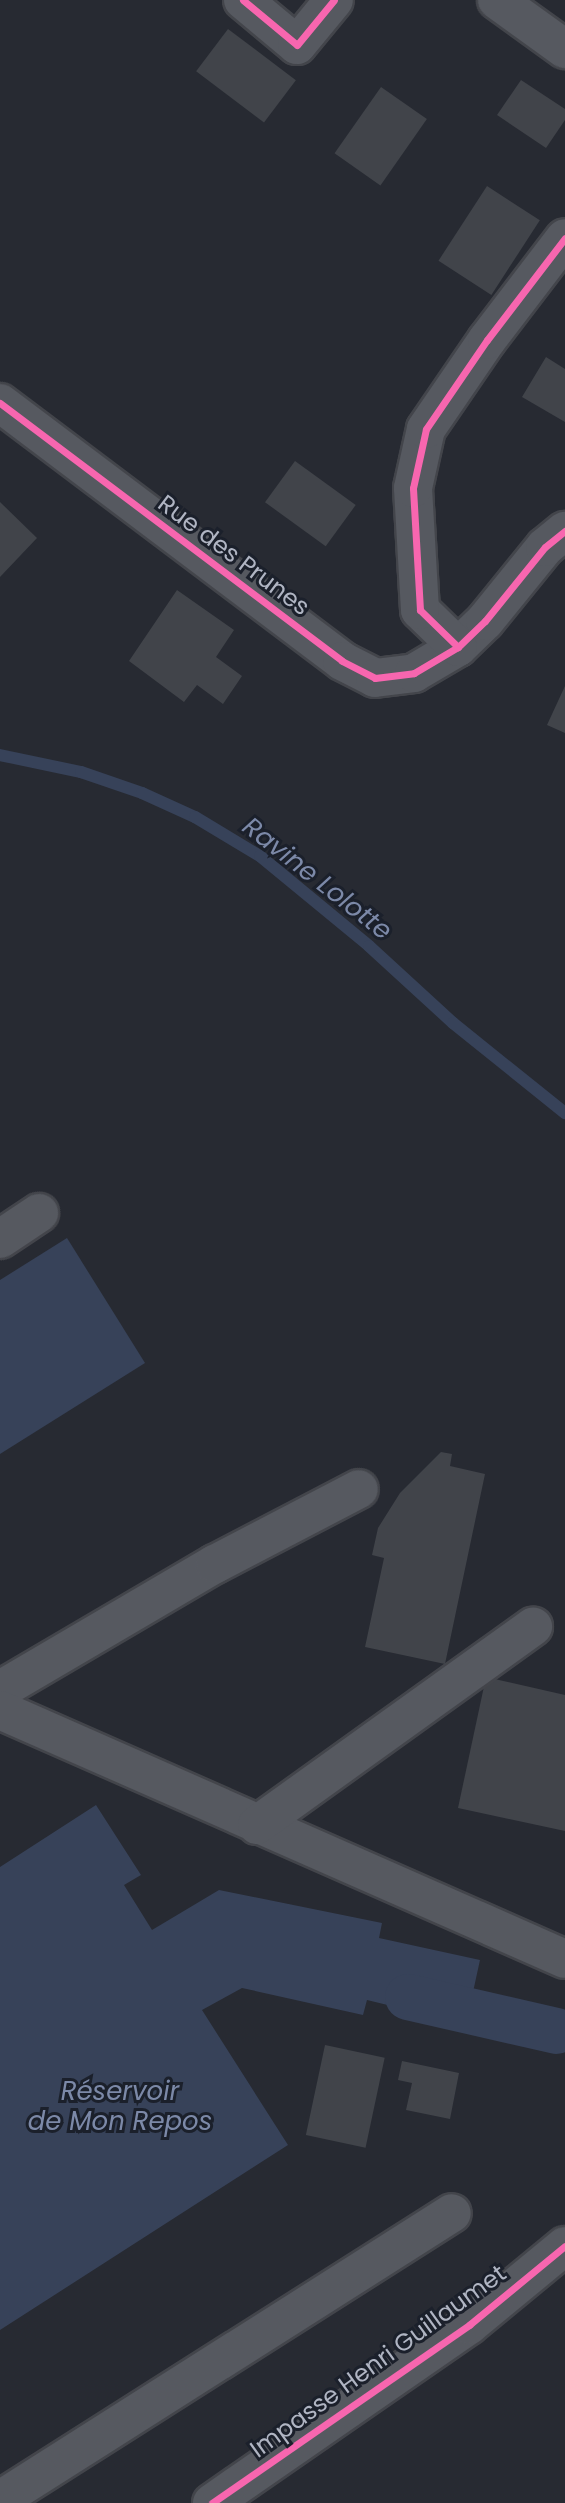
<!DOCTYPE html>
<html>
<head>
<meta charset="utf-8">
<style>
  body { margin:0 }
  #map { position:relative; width:565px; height:2503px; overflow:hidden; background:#272a32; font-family:Poppins,sans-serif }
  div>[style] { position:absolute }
  .water>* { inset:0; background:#374259 }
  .stream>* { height:12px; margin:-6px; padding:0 6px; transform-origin:6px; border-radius:6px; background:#374259 }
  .canal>* { height:46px; margin:-23px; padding:0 23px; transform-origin:23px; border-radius:23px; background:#374259 }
  .building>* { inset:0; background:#41444a; transform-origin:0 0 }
  .roads { filter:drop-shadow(2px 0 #43454b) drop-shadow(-2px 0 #43454b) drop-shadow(0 2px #43454b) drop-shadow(0 -2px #43454b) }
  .minor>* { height:38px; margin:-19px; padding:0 19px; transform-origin:19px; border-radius:19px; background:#565960 }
  .cycleway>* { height:7px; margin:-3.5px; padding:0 3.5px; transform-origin:3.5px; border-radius:3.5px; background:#f766af }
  span { translate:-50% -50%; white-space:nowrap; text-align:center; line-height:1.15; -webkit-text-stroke:6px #1b202b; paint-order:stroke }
  .street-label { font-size:24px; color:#b0b5c3 }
  .water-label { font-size:26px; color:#7c89a8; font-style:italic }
</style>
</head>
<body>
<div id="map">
  <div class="water">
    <i style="clip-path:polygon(67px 1238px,145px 1363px,0 1454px,0 1280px)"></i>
    <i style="clip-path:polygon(96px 1805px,141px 1875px,124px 1885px,152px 1930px,219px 1890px,382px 1923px,379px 1938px,480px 1960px,466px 2024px,367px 2000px,363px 2015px,242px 1988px,202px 2010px,288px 2145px,0 2330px,0 1867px)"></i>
  </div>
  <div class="stream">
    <i style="left:0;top:755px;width:83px;rotate:11.9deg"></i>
    <i style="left:81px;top:772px;width:65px;rotate:19deg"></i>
    <i style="left:142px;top:793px;width:58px;rotate:24.4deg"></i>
    <i style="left:195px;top:817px;width:76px;rotate:31deg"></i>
    <i style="left:260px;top:856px;width:141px;rotate:39.5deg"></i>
    <i style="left:369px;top:946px;width:114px;rotate:42.5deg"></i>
    <i style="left:453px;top:1023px;width:144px;rotate:38.8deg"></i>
  </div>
  <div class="canal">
    <i style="left:408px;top:1997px;width:152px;rotate:12.9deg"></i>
  </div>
  <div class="building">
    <i style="left:228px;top:29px;width:85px;height:53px;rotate:37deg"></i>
    <i style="clip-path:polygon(521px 80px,565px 109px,565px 120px,546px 148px,497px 115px)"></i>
    <i style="left:381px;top:87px;width:56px;height:81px;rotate:35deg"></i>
    <i style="left:487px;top:186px;width:63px;height:89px;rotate:33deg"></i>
    <i style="clip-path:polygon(546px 357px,565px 369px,565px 422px,522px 397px)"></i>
    <i style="left:295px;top:461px;width:75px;height:51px;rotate:36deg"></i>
    <i style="clip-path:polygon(0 502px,37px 538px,0 577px)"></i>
    <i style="clip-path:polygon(177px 590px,234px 630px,216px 657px,242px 676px,223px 704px,197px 685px,184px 702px,129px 661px)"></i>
    <i style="clip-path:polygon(565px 686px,565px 733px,547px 725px)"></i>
    <i style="clip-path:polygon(441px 1452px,452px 1454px,450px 1466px,485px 1474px,445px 1664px,365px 1647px,384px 1558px,372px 1555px,378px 1528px,400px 1493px)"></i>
    <i style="clip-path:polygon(486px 1677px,565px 1695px,565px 1831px,458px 1808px)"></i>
    <i style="left:325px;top:2045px;width:61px;height:92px;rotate:12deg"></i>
    <i style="clip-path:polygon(402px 2061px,459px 2073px,450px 2119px,406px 2110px,412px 2083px,398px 2080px)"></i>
  </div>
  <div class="roads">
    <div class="minor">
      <i style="left:243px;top:0;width:70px;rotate:39.8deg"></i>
      <i style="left:297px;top:45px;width:58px;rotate:-50.6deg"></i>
      <i style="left:497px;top:0;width:84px;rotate:35.8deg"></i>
      <i style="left:0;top:403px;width:428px;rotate:37deg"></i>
      <i style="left:342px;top:661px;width:37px;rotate:27deg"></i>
      <i style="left:375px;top:678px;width:39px;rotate:-7deg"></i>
      <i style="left:414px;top:673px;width:51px;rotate:-30.6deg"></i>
      <i style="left:458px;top:647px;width:37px;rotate:-44deg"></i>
      <i style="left:485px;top:621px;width:95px;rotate:-51deg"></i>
      <i style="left:545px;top:547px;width:26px;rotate:-39deg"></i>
      <i style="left:458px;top:647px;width:53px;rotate:-135.8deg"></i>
      <i style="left:420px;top:610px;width:122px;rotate:-93.3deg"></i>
      <i style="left:413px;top:488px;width:60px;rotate:-77.6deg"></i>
      <i style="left:426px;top:429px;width:108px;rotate:-55.6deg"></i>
      <i style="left:487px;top:340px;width:128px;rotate:-52.6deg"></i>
      <i style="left:0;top:1239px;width:47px;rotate:-33.7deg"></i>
      <i style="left:0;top:1690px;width:249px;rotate:-30.4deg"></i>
      <i style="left:215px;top:1564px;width:162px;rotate:-27.5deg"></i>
      <i style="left:0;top:1710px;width:617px;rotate:23.78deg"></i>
      <i style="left:257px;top:1825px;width:340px;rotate:-35.7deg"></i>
      <i style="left:0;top:2500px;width:535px;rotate:-32.41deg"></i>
      <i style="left:212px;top:2503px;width:313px;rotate:-34.7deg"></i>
      <i style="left:469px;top:2325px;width:124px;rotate:-39.5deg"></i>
    </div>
  </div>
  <div class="cycleway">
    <i style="left:243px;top:0;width:70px;rotate:39.8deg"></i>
    <i style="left:297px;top:45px;width:58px;rotate:-50.6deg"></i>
    <i style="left:0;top:403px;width:428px;rotate:37deg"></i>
    <i style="left:342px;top:661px;width:37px;rotate:27deg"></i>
    <i style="left:375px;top:678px;width:39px;rotate:-7deg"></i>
    <i style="left:414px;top:673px;width:51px;rotate:-30.6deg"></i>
    <i style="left:458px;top:647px;width:37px;rotate:-44deg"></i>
    <i style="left:485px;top:621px;width:95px;rotate:-51deg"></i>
    <i style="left:545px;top:547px;width:26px;rotate:-39deg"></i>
    <i style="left:458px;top:647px;width:53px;rotate:-135.8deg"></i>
    <i style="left:420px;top:610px;width:122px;rotate:-93.3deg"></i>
    <i style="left:413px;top:488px;width:60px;rotate:-77.6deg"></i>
    <i style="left:426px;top:429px;width:108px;rotate:-55.6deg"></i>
    <i style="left:487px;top:340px;width:128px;rotate:-52.6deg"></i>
    <i style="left:212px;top:2503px;width:313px;rotate:-34.7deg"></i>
    <i style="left:469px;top:2325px;width:124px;rotate:-39.5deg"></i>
  </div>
  <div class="street-label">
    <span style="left:234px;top:555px;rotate:37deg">Rue des Prunes</span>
    <span style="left:378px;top:2361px;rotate:-36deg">Impasse Henri Guillaumet</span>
  </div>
  <div class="water-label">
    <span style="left:317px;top:879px;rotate:38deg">Ravine Lolotte</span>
    <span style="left:120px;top:2107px">Réservoir<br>de Mon Repos</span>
  </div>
</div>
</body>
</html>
